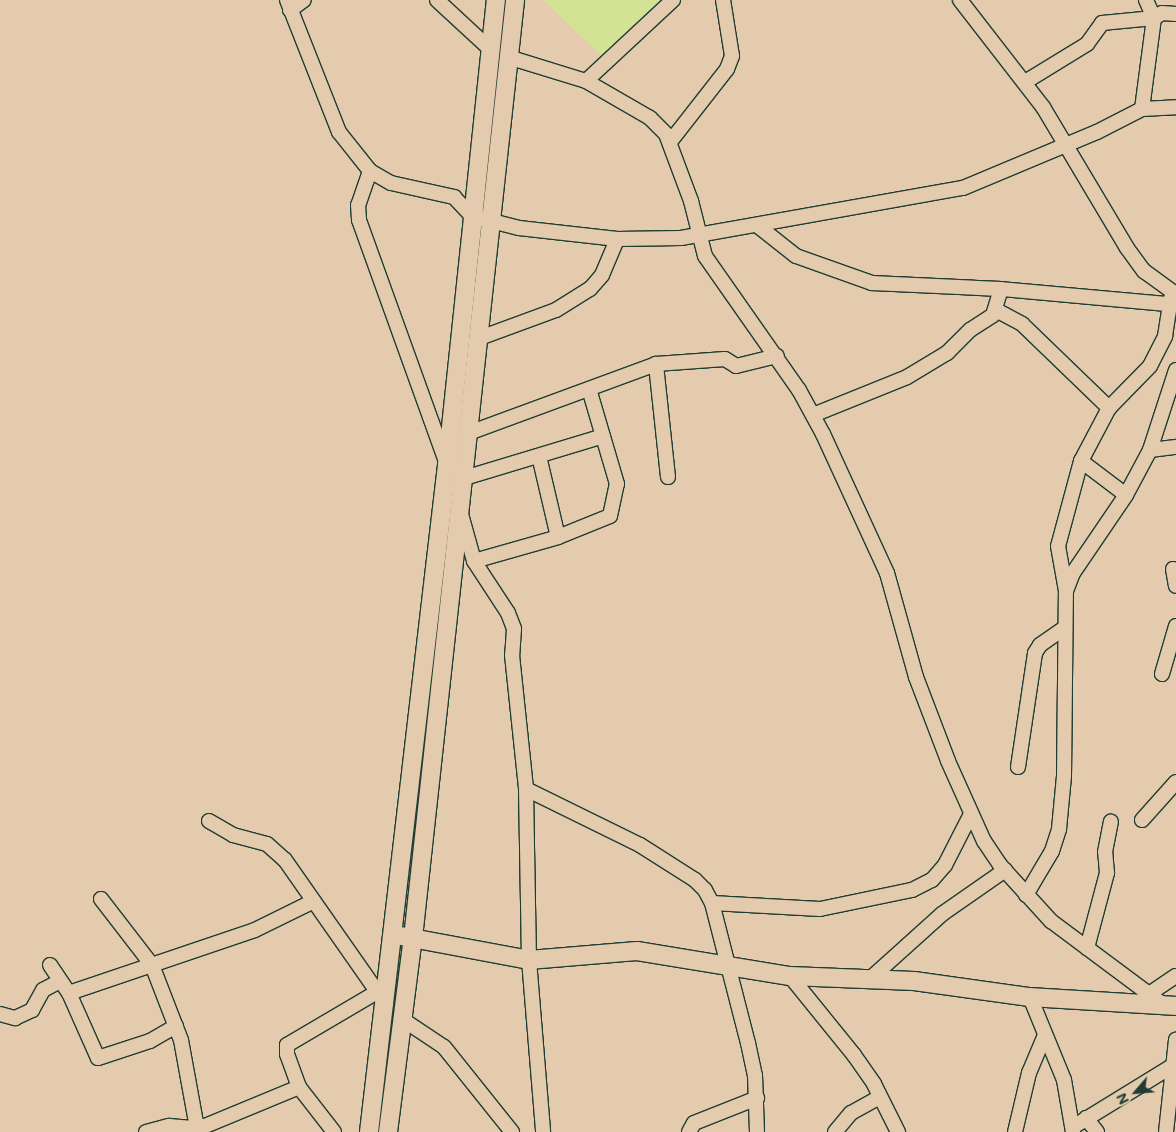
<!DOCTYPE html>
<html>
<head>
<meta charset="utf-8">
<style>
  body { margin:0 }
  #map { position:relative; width:1176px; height:1132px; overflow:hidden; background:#e4cbad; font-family:Mali,sans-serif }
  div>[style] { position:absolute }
  .green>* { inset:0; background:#d4e295 }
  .roads { filter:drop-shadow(1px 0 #1f3d34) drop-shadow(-1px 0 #1f3d34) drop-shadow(0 1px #1f3d34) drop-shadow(0 -1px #1f3d34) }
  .minor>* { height:14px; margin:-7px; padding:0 7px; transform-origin:7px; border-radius:7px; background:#e4cbad }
  .tertiary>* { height:18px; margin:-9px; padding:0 9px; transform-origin:9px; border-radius:9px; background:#e4cbad }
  span { translate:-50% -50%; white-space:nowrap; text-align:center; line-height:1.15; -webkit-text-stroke:4px #e4cbad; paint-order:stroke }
  .north { position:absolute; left:1111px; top:1067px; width:50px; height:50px; -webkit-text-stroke:4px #e4cbad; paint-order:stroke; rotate:243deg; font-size:14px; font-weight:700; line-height:20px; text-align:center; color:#1f3d34 }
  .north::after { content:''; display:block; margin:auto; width:18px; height:22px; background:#1f3d34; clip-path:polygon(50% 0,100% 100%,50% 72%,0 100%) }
</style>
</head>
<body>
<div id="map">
  <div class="green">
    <i style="clip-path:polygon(543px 0,661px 0,664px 4px,605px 59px)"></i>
  </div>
  <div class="roads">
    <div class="minor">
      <i style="left:287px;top:0;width:142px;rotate:68.5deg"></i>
      <i style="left:339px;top:132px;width:50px;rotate:51.5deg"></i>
      <i style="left:370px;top:171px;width:36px;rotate:109deg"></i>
      <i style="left:358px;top:205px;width:15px;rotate:86deg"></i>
      <i style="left:359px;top:220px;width:260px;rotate:70.2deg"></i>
      <i style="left:437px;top:0;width:72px;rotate:42.8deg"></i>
      <i style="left:960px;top:0;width:135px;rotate:52.2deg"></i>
      <i style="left:1043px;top:107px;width:164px;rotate:59.2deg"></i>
      <i style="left:1127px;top:248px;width:29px;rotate:54deg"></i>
      <i style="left:1144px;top:271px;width:36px;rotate:36deg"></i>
      <i style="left:290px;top:10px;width:17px;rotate:-36deg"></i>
      <i style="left:508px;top:57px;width:82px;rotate:17.1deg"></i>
      <i style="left:586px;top:81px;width:74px;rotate:30deg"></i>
      <i style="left:650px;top:118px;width:23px;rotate:45deg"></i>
      <i style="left:666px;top:134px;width:72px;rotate:69.5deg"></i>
      <i style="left:691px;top:201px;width:57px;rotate:75.7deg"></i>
      <i style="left:705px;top:256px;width:164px;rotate:55deg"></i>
      <i style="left:799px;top:390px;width:50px;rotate:61.4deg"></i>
      <i style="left:823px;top:434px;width:153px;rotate:65.3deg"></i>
      <i style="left:887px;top:573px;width:108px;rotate:74.4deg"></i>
      <i style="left:916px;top:677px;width:90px;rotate:69.1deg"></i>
      <i style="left:948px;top:761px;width:88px;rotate:65.8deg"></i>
      <i style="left:984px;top:841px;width:29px;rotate:56deg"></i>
      <i style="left:1000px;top:865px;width:76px;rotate:47.7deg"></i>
      <i style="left:1051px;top:921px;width:142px;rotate:36.7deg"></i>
      <i style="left:586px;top:81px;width:119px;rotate:-43deg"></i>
      <i style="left:1025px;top:82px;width:73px;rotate:-31.5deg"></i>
      <i style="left:1087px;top:44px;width:26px;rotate:-54deg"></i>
      <i style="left:1102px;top:23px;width:52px;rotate:-5.5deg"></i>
      <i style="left:1154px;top:18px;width:9px;rotate:-32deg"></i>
      <i style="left:1162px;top:13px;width:14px;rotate:4deg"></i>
      <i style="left:1142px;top:109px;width:92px;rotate:-82.5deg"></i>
      <i style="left:1154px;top:18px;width:20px;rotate:-114deg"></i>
      <i style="left:670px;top:142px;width:93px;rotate:-52deg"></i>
      <i style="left:727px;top:69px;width:14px;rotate:-69deg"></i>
      <i style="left:732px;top:56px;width:57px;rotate:-99.1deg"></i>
      <i style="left:370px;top:171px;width:24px;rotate:30deg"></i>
      <i style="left:391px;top:183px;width:65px;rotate:12.5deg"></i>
      <i style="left:454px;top:197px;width:26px;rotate:47deg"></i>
      <i style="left:472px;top:216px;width:49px;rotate:14.3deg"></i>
      <i style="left:519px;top:228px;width:99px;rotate:6.4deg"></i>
      <i style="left:617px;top:239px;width:64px;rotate:-0.9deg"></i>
      <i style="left:681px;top:238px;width:286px;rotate:-10.1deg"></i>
      <i style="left:963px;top:188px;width:145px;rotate:-22.7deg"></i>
      <i style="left:1097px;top:132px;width:51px;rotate:-27.1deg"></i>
      <i style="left:1142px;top:109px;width:34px;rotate:-3deg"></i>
      <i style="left:758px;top:226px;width:48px;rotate:38.3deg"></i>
      <i style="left:796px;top:256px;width:81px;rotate:19.6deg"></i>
      <i style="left:872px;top:283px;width:129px;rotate:2.7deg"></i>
      <i style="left:996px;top:310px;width:30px;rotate:28deg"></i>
      <i style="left:1022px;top:324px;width:121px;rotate:44deg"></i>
      <i style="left:1109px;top:408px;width:60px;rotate:117.8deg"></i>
      <i style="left:1081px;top:461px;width:88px;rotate:105.1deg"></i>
      <i style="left:1058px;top:546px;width:46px;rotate:79.9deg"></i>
      <i style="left:477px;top:339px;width:84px;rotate:-20.2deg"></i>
      <i style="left:556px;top:310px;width:40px;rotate:-32deg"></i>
      <i style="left:590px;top:289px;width:18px;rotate:-49deg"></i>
      <i style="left:602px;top:275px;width:39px;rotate:-67deg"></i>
      <i style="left:1109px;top:408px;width:59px;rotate:-45.7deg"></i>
      <i style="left:1150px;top:366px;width:34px;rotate:-63deg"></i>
      <i style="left:1165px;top:336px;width:38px;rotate:-81deg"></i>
      <i style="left:813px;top:415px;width:101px;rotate:-22deg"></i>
      <i style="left:907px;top:377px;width:47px;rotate:-31deg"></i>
      <i style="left:947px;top:353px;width:33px;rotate:-45deg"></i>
      <i style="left:970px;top:330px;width:27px;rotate:-33deg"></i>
      <i style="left:993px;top:315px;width:27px;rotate:-73deg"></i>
      <i style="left:1001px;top:289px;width:176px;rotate:5.2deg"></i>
      <i style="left:466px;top:434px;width:202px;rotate:-20.2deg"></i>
      <i style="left:1150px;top:450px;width:26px;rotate:-7deg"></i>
      <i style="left:539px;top:456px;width:83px;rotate:76.8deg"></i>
      <i style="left:1081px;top:461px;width:56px;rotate:37.1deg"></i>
      <i style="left:668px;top:477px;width:114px;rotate:-96.1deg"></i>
      <i style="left:656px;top:364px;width:69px;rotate:-4.1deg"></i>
      <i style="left:725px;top:359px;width:13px;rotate:32deg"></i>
      <i style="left:736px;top:366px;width:42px;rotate:-13.7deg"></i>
      <i style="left:461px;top:479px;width:148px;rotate:-16.8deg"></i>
      <i style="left:461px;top:514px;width:49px;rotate:74.5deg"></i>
      <i style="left:474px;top:561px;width:62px;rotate:56.8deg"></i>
      <i style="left:508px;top:613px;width:17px;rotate:69deg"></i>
      <i style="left:514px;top:629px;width:26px;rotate:94deg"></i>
      <i style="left:512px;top:655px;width:135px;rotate:84deg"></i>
      <i style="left:526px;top:789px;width:171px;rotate:89deg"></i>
      <i style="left:529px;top:960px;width:173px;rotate:85.3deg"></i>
      <i style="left:474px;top:561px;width:87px;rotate:-15.9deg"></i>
      <i style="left:558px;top:537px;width:56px;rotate:-22deg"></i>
      <i style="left:610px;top:516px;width:33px;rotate:-78deg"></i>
      <i style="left:617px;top:484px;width:99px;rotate:-106.4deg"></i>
      <i style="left:1173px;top:569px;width:17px;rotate:80deg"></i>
      <i style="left:1162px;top:674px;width:50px;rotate:-73.7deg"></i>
      <i style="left:1018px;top:767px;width:115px;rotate:-81.5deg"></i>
      <i style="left:1035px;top:653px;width:9px;rotate:-58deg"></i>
      <i style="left:1040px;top:645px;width:29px;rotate:-35deg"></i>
      <i style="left:526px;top:789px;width:127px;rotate:26.2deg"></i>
      <i style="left:640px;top:845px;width:65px;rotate:32.5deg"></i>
      <i style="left:695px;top:880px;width:14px;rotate:45deg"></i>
      <i style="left:705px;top:890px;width:15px;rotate:62deg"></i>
      <i style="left:712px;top:903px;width:145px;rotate:75.6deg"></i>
      <i style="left:748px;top:1043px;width:33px;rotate:78deg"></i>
      <i style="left:755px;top:1075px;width:57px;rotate:88deg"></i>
      <i style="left:1142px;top:820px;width:51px;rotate:-48.2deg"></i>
      <i style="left:209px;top:821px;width:28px;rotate:30deg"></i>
      <i style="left:233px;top:835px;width:35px;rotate:15deg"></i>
      <i style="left:267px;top:844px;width:24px;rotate:42deg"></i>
      <i style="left:285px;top:860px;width:176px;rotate:55deg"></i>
      <i style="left:1026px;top:895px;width:51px;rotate:-59.4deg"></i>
      <i style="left:1052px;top:851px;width:23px;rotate:-72deg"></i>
      <i style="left:1059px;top:829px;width:53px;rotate:-84.6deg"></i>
      <i style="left:1064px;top:776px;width:185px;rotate:-89.4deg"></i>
      <i style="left:1066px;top:591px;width:19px;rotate:-69deg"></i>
      <i style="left:1073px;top:573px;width:94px;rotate:-55.8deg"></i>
      <i style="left:1126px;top:495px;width:51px;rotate:-61.9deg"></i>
      <i style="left:1150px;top:450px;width:84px;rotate:-72deg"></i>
      <i style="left:101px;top:899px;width:83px;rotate:52.3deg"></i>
      <i style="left:152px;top:965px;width:80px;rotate:68.9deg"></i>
      <i style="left:181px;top:1040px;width:89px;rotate:79.7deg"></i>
      <i style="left:712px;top:903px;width:108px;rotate:3.2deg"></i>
      <i style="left:820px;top:909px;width:94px;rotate:-11.7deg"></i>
      <i style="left:912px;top:890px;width:22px;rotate:-27deg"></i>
      <i style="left:932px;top:880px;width:20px;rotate:-49deg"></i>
      <i style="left:945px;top:865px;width:57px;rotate:-63deg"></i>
      <i style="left:1087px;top:948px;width:78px;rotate:-75.1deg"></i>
      <i style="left:1107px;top:873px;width:21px;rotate:-95deg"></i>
      <i style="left:1105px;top:852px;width:31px;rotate:-79deg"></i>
      <i style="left:50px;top:965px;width:34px;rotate:56deg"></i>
      <i style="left:69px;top:993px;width:71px;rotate:66deg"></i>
      <i style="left:98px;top:1058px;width:55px;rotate:-18.1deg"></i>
      <i style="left:150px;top:1041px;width:30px;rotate:-30deg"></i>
      <i style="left:790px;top:976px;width:102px;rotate:51deg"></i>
      <i style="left:854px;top:1055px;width:35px;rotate:55deg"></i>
      <i style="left:874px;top:1084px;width:54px;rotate:63.4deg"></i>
      <i style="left:871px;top:978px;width:96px;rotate:-42deg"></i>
      <i style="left:942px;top:914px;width:77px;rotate:-34.9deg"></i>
      <i style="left:69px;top:993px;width:196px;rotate:-18.7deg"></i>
      <i style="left:255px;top:930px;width:64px;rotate:-26.2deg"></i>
      <i style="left:1149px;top:994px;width:32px;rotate:-34deg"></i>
      <i style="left:1030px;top:997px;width:90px;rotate:67.7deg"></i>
      <i style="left:1064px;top:1080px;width:53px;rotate:80.2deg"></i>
      <i style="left:0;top:1014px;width:16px;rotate:15deg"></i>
      <i style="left:15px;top:1018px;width:19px;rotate:-25deg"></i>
      <i style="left:32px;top:1010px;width:23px;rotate:-61deg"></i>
      <i style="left:43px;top:990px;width:19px;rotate:-28deg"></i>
      <i style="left:402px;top:1019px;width:50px;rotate:33.7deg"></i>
      <i style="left:444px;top:1047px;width:109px;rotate:51.3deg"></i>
      <i style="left:1086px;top:1118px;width:18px;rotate:52deg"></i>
      <i style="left:1073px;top:1127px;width:116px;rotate:-31.6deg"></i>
      <i style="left:146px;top:1132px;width:24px;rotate:-15deg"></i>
      <i style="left:169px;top:1126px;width:21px;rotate:5deg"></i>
      <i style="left:190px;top:1128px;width:15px;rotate:-8deg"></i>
      <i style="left:205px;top:1126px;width:102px;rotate:-22.5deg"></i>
      <i style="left:334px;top:1132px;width:57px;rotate:-127.9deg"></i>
      <i style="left:299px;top:1087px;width:35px;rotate:-110deg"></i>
      <i style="left:287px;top:1054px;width:9px;rotate:-90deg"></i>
      <i style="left:287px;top:1045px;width:104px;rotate:-30.5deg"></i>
      <i style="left:689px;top:1132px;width:10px;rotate:-61deg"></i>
      <i style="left:694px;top:1123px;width:68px;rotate:-21.6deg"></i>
      <i style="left:835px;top:1132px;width:25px;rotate:-50deg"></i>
      <i style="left:851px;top:1113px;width:33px;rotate:-29deg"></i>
      <i style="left:1015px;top:1132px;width:61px;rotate:-76.7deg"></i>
      <i style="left:1029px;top:1073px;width:41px;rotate:-67.2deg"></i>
      <i style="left:1166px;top:1132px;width:93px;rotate:-83.8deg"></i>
    </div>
    <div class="tertiary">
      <i style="left:401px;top:936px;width:130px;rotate:10.6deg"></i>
      <i style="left:529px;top:960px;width:108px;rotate:-4.8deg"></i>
      <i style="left:637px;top:951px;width:155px;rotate:9.3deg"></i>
      <i style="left:790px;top:976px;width:124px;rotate:2.3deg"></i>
      <i style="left:914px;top:981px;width:117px;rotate:7.9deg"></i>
      <i style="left:1030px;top:997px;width:146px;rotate:3.5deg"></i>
      <i style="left:369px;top:1132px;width:672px;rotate:-83.33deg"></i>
      <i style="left:447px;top:465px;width:468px;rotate:-84deg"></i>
      <i style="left:388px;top:1132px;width:196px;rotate:-82.7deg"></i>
      <i style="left:413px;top:938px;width:944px;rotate:-83.79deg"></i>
    </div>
  </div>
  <div class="north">N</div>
</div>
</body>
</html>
